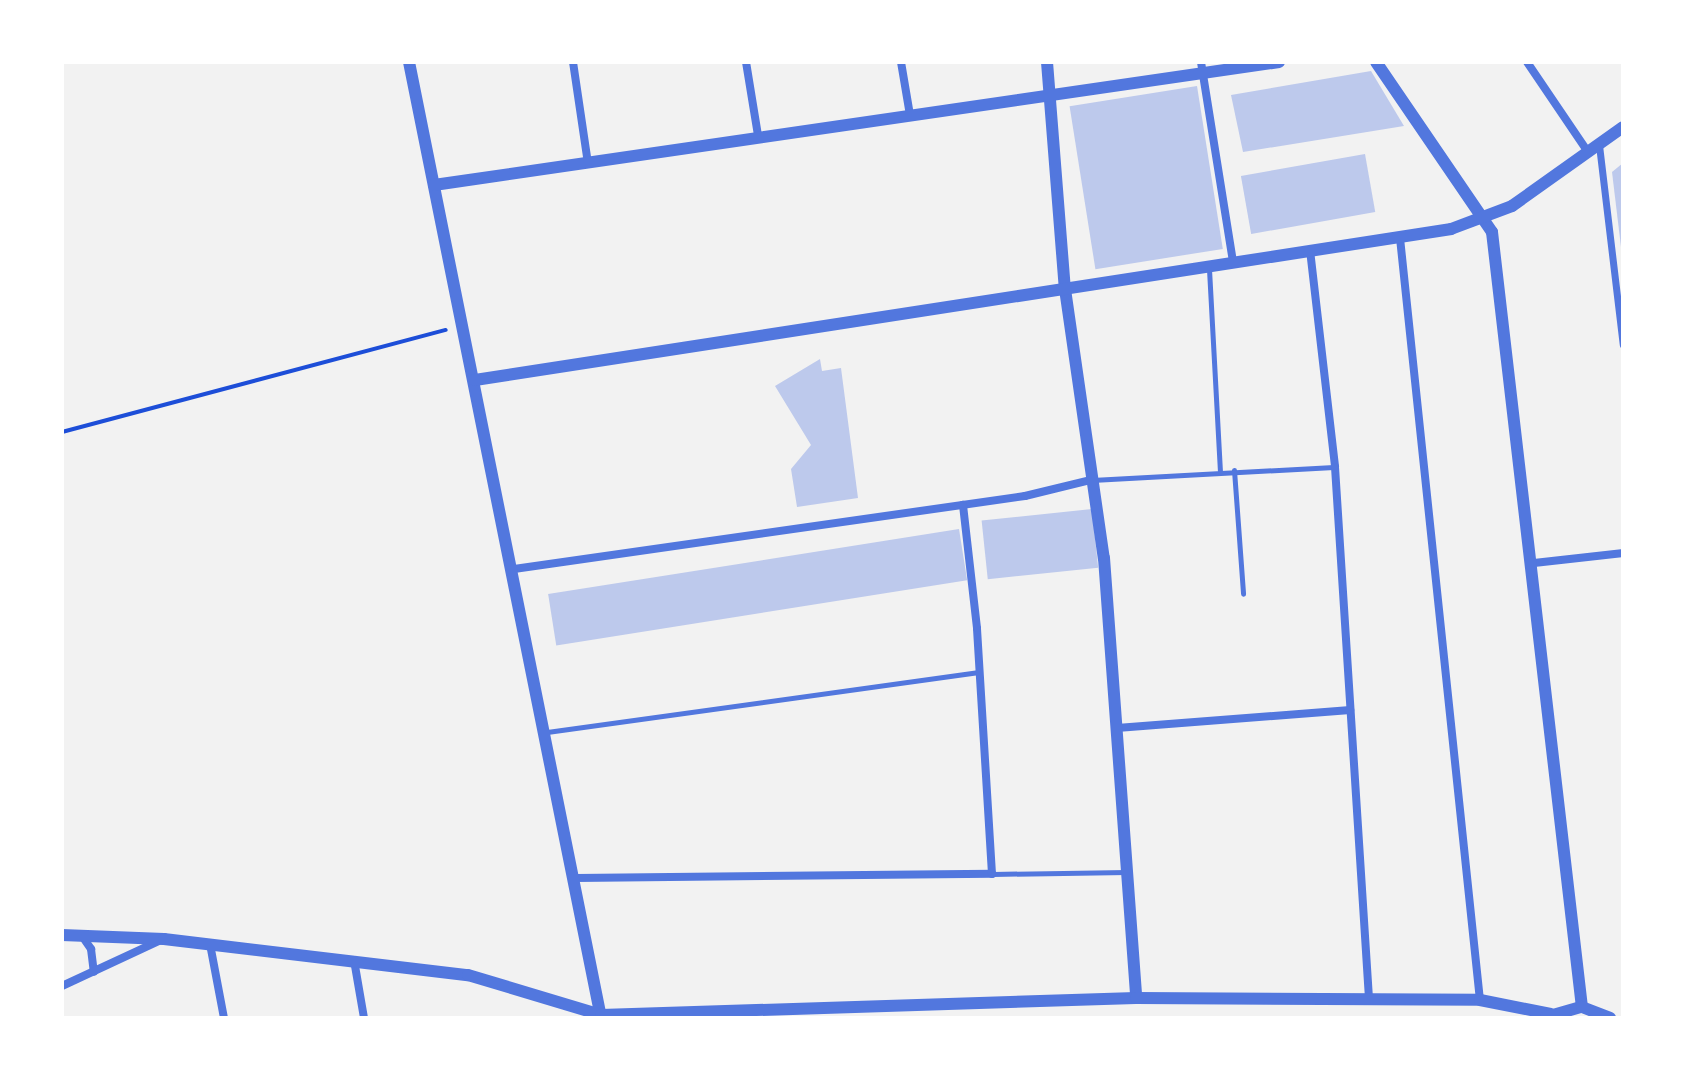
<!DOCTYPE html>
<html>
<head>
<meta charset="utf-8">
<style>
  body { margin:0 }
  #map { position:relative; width:1685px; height:1080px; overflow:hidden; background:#f2f2f2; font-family:"Nunito Sans",sans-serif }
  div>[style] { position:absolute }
  .building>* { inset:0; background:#bdc9ec; transform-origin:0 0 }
  .path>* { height:4px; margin:-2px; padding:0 2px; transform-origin:2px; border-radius:2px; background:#1d4ed8 }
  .service>* { height:5px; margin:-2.5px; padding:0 2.5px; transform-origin:2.5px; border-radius:2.5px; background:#5277de }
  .pedestrian>* { height:7px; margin:-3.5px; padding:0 3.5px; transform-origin:3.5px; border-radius:3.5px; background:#5277de }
  .minor>* { height:8px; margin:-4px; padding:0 4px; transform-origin:4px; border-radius:4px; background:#5277de }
  .tertiary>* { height:12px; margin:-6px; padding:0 6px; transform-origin:6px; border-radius:6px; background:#5277de }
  span { translate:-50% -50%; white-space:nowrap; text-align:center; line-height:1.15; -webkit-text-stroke:6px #fff; paint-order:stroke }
  .frame { position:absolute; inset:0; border:64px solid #fff; pointer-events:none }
</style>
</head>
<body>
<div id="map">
  <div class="building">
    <i style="clip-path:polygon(1371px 71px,1404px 126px,1243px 152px,1231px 95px)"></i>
    <i style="left:1197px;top:86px;width:165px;height:129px;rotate:81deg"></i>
    <i style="left:1365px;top:154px;width:59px;height:126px;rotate:80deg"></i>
    <i style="clip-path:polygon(1623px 163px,1623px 247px,1621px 247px,1612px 172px)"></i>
    <i style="clip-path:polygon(820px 359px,822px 371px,841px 368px,858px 498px,797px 507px,791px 469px,811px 445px,775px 386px)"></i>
    <i style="left:1092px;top:509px;width:59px;height:111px;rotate:84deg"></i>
    <i style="left:959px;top:529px;width:52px;height:416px;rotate:81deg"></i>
  </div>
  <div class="path">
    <i style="left:62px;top:432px;width:397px;rotate:-14.9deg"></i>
  </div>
  <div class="service">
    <i style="left:1209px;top:269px;width:202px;rotate:86.9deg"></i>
    <i style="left:1234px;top:470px;width:124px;rotate:85.8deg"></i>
    <i style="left:1092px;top:480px;width:242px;rotate:-3.1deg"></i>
    <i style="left:547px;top:732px;width:436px;rotate:-7.9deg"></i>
    <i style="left:993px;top:874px;width:134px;rotate:-0.9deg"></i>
  </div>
  <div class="pedestrian">
    <i style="left:1599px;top:145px;width:201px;rotate:83.2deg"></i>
  </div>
  <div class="minor">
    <i style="left:573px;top:62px;width:103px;rotate:81.6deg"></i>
    <i style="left:746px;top:62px;width:74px;rotate:80.7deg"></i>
    <i style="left:901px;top:62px;width:54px;rotate:80.4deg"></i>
    <i style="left:1201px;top:62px;width:202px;rotate:80.9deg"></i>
    <i style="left:1527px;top:62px;width:109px;rotate:55.9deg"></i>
    <i style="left:1400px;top:238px;width:766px;rotate:84.01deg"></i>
    <i style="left:1310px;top:250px;width:218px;rotate:83.4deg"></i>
    <i style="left:1335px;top:467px;width:533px;rotate:86.34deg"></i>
    <i style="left:1534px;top:563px;width:90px;rotate:-6.4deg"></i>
    <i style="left:514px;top:569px;width:516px;rotate:-8.13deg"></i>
    <i style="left:1025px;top:496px;width:67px;rotate:-13.8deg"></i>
    <i style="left:1117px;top:728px;width:234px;rotate:-4.4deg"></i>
    <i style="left:576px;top:878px;width:416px;rotate:-0.6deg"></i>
    <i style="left:992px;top:874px;width:246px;rotate:-93.5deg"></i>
    <i style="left:977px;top:628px;width:124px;rotate:-96.5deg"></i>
    <i style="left:82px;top:936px;width:16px;rotate:55deg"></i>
    <i style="left:91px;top:949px;width:23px;rotate:83deg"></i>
    <i style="left:210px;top:944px;width:75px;rotate:79.3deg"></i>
    <i style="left:354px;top:960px;width:59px;rotate:80.2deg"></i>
    <i style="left:62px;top:986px;width:107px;rotate:-24.9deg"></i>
  </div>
  <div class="tertiary">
    <i style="left:409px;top:62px;width:975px;rotate:78.64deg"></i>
    <i style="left:1047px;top:62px;width:228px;rotate:85.5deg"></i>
    <i style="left:1065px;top:289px;width:272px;rotate:81.8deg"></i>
    <i style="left:1104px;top:558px;width:441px;rotate:85.8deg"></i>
    <i style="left:1376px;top:62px;width:206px;rotate:55.7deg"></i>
    <i style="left:1492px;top:232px;width:780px;rotate:83.38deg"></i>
    <i style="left:434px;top:185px;width:854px;rotate:-8.28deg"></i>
    <i style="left:475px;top:380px;width:988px;rotate:-8.79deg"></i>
    <i style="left:1451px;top:229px;width:65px;rotate:-20.7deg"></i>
    <i style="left:1512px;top:206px;width:136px;rotate:-35.4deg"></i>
    <i style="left:62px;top:935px;width:102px;rotate:2.2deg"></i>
    <i style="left:164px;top:939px;width:306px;rotate:6.8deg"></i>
    <i style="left:468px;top:975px;width:139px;rotate:16.7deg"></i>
    <i style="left:601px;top:1015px;width:535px;rotate:-1.82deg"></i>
    <i style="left:1136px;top:998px;width:344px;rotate:0.3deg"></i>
    <i style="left:1480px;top:1000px;width:72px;rotate:11.2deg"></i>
    <i style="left:1546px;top:1017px;width:37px;rotate:-16deg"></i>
    <i style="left:1582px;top:1007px;width:30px;rotate:21deg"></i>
  </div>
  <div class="frame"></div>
</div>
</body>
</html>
